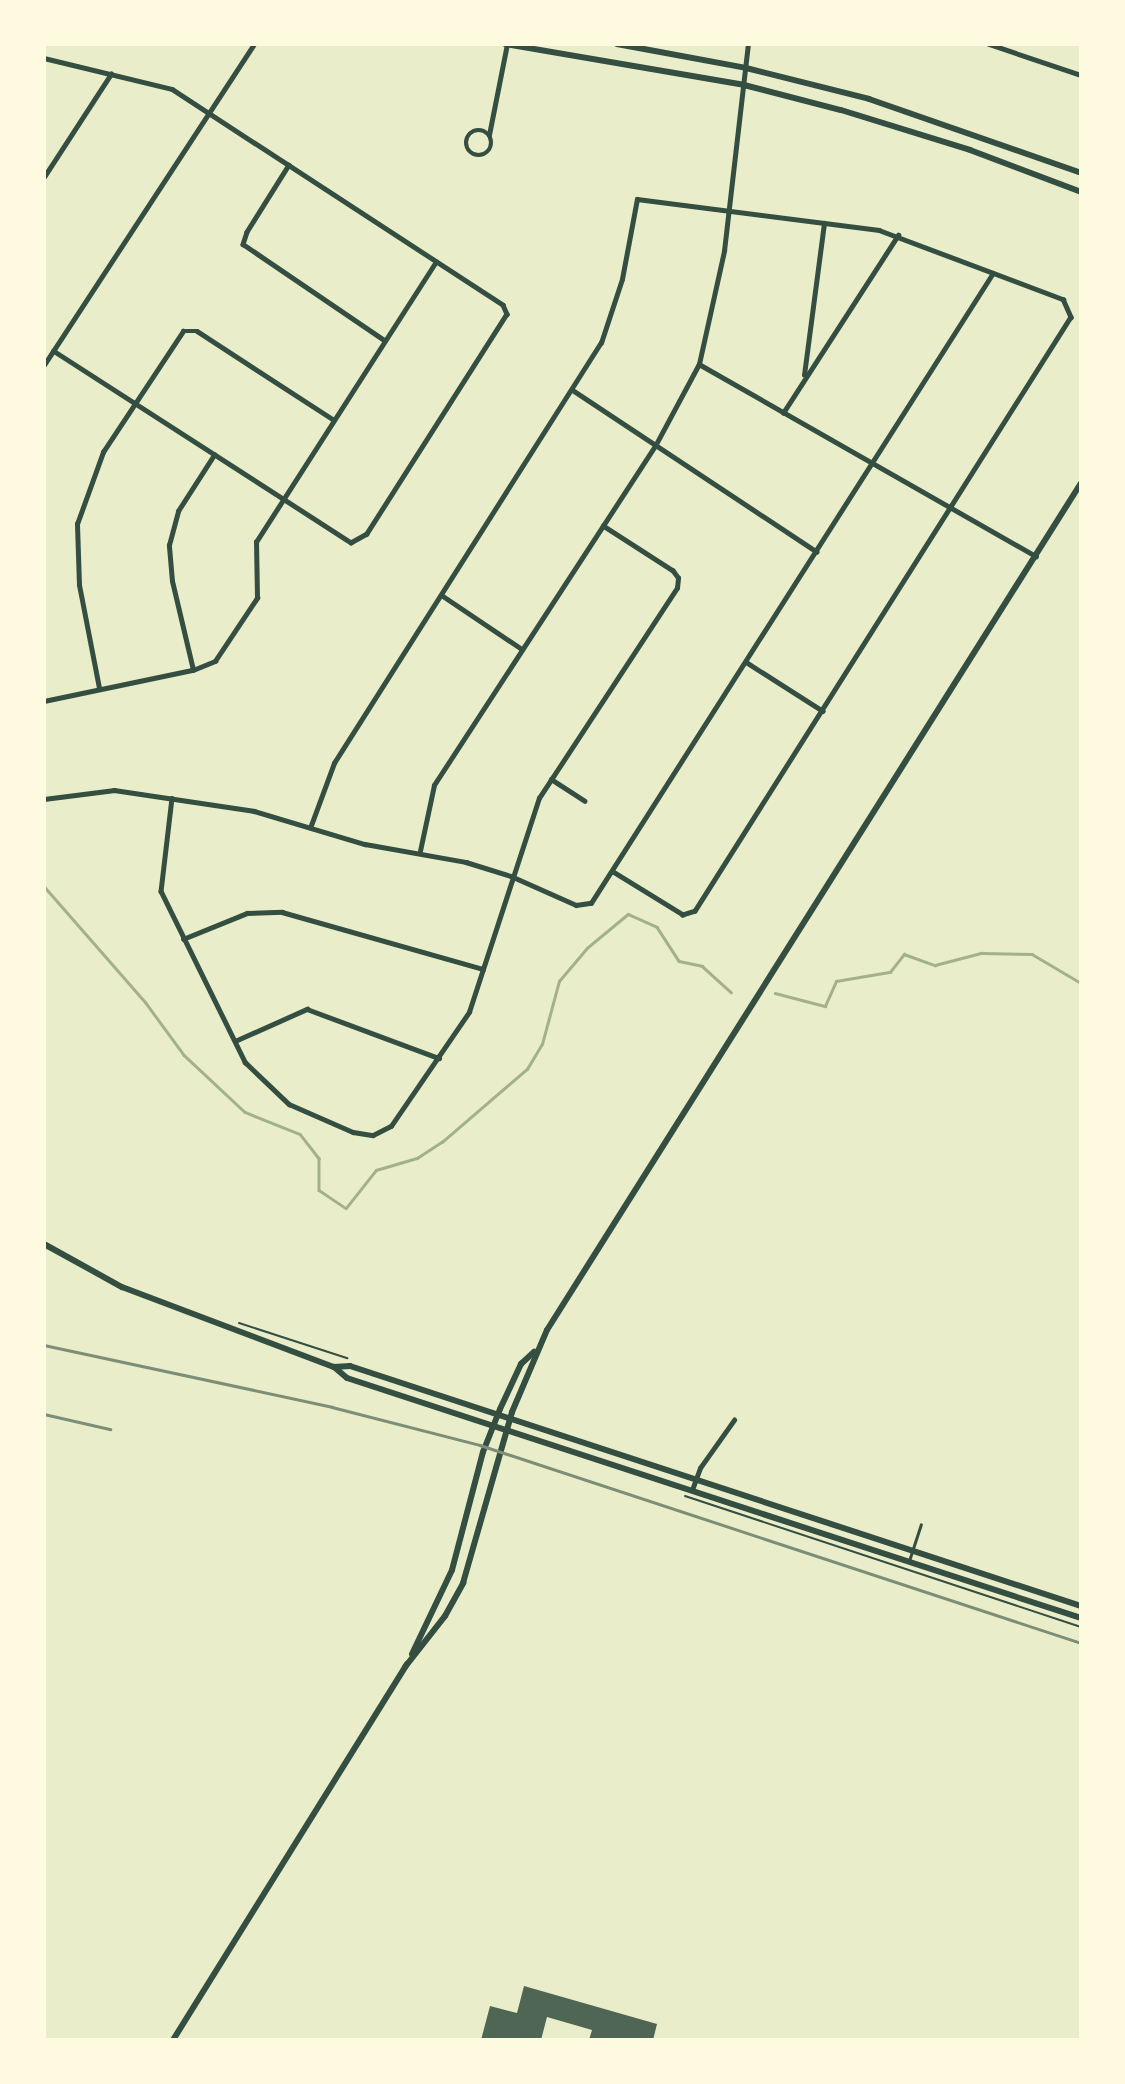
<!DOCTYPE html>
<html>
<head>
<meta charset="utf-8">
<style>
  body { margin:0 }
  #map { position:relative; width:1125px; height:2084px; overflow:hidden; background:#e9edc9; font-family:Poppins,sans-serif }
  div>[style] { position:absolute }
  .stream>* { height:2.5px; margin:-1.25px; padding:0 1.25px; transform-origin:1.25px; border-radius:1.25px; background:#a3b18a }
  .building>* { inset:0; background:#4f6655 }
  .path>* { height:2px; margin:-1px; padding:0 1px; transform-origin:1px; border-radius:1px; background:#344e41 }
  .service>* { height:2.5px; margin:-1.25px; padding:0 1.25px; transform-origin:1.25px; border-radius:1.25px; background:#344e41 }
  .minor>* { height:4.5px; margin:-2.25px; padding:0 2.25px; transform-origin:2.25px; border-radius:2.25px; background:#344e41 }
  .minor>.ring { margin:-2.25px; padding:0; box-sizing:content-box; background:none; border:4.5px solid #344e41; border-radius:50% }
  .tertiary>* { height:6px; margin:-3px; padding:0 3px; transform-origin:3px; border-radius:3px; background:#344e41 }
  .secondary>* { height:6px; margin:-3px; padding:0 3px; transform-origin:3px; border-radius:3px; background:#344e41 }
  .rail>* { height:2.5px; margin:-1.25px; padding:0 1.25px; transform-origin:1.25px; border-radius:1.25px; background:#7c8e77 }
  span { translate:-50% -50%; white-space:nowrap; text-align:center; line-height:1.15; -webkit-text-stroke:6px #fefae0; paint-order:stroke }
  .frame { position:absolute; inset:0; border:46px solid #fefae0; pointer-events:none }
</style>
</head>
<body>
<div id="map">
  <div class="stream">
    <i style="left:44px;top:886px;width:155px;rotate:48.9deg"></i>
    <i style="left:146px;top:1003px;width:64px;rotate:53.8deg"></i>
    <i style="left:184px;top:1055px;width:83px;rotate:43.1deg"></i>
    <i style="left:245px;top:1112px;width:59px;rotate:21.8deg"></i>
    <i style="left:300px;top:1134px;width:31px;rotate:52deg"></i>
    <i style="left:319px;top:1158px;width:32px;rotate:90deg"></i>
    <i style="left:319px;top:1190px;width:32px;rotate:34deg"></i>
    <i style="left:346px;top:1208px;width:48px;rotate:-51.7deg"></i>
    <i style="left:376px;top:1170px;width:43px;rotate:-16.3deg"></i>
    <i style="left:417px;top:1158px;width:30px;rotate:-33deg"></i>
    <i style="left:442px;top:1142px;width:112px;rotate:-40.7deg"></i>
    <i style="left:527px;top:1069px;width:29px;rotate:-59deg"></i>
    <i style="left:542px;top:1044px;width:65px;rotate:-74.9deg"></i>
    <i style="left:559px;top:981px;width:43px;rotate:-49.7deg"></i>
    <i style="left:587px;top:948px;width:53px;rotate:-39.7deg"></i>
    <i style="left:628px;top:914px;width:32px;rotate:24deg"></i>
    <i style="left:657px;top:927px;width:40px;rotate:57.1deg"></i>
    <i style="left:679px;top:961px;width:24px;rotate:12deg"></i>
    <i style="left:702px;top:966px;width:39px;rotate:42deg"></i>
    <i style="left:775px;top:993px;width:52px;rotate:14.6deg"></i>
    <i style="left:825px;top:1006px;width:27px;rotate:-66deg"></i>
    <i style="left:836px;top:981px;width:55px;rotate:-9.5deg"></i>
    <i style="left:890px;top:972px;width:23px;rotate:-52deg"></i>
    <i style="left:904px;top:954px;width:33px;rotate:20deg"></i>
    <i style="left:935px;top:965px;width:48px;rotate:-14.6deg"></i>
    <i style="left:981px;top:953px;width:51px;rotate:1.1deg"></i>
    <i style="left:1032px;top:954px;width:57px;rotate:30.6deg"></i>
  </div>
  <div class="building">
    <i style="clip-path:polygon(524px 1986px,657px 2024px,653px 2040px,589px 2040px,592px 2030px,547px 2017px,541px 2040px,481px 2040px,490px 2006px,517px 2013px)"></i>
  </div>
  <div class="path">
    <i style="left:239px;top:1323px;width:114px;rotate:18deg"></i>
    <i style="left:685px;top:1496px;width:417px;rotate:18.3deg"></i>
  </div>
  <div class="service">
    <i style="left:909px;top:1561px;width:38px;rotate:-72deg"></i>
  </div>
  <div class="minor">
    <i style="left:989px;top:44px;width:97px;rotate:18.6deg"></i>
    <i style="left:44px;top:58px;width:132px;rotate:13.6deg"></i>
    <i style="left:172px;top:89px;width:395px;rotate:33.1deg"></i>
    <i style="left:503px;top:305px;width:10px;rotate:66deg"></i>
    <i style="left:507px;top:314px;width:261px;rotate:122.5deg"></i>
    <i style="left:367px;top:534px;width:18px;rotate:151deg"></i>
    <i style="left:351px;top:543px;width:354px;rotate:-147.2deg"></i>
    <i class="ring" style="left:466px;top:130px;width:21.5px;height:21.5px"></i>
    <i style="left:489px;top:135px;width:93px;rotate:-78.8deg"></i>
    <i style="left:289px;top:165px;width:79px;rotate:122.1deg"></i>
    <i style="left:247px;top:232px;width:13px;rotate:108deg"></i>
    <i style="left:243px;top:244px;width:171px;rotate:34.2deg"></i>
    <i style="left:44px;top:177px;width:123px;rotate:-57deg"></i>
    <i style="left:699px;top:364px;width:388px;rotate:29.7deg"></i>
    <i style="left:44px;top:365px;width:384px;rotate:-56.8deg"></i>
    <i style="left:804px;top:375px;width:153px;rotate:-82.5deg"></i>
    <i style="left:574px;top:391px;width:291px;rotate:33.5deg"></i>
    <i style="left:783px;top:413px;width:212px;rotate:-57.1deg"></i>
    <i style="left:443px;top:596px;width:95px;rotate:33.9deg"></i>
    <i style="left:746px;top:662px;width:91px;rotate:32.5deg"></i>
    <i style="left:193px;top:670px;width:91px;rotate:-103.3deg"></i>
    <i style="left:172px;top:581px;width:36px;rotate:-95deg"></i>
    <i style="left:169px;top:545px;width:35px;rotate:-75deg"></i>
    <i style="left:178px;top:511px;width:67px;rotate:-57.3deg"></i>
    <i style="left:99px;top:688px;width:105px;rotate:-101deg"></i>
    <i style="left:79px;top:585px;width:61px;rotate:-91.9deg"></i>
    <i style="left:77px;top:524px;width:77px;rotate:-70.1deg"></i>
    <i style="left:103px;top:452px;width:145px;rotate:-56.5deg"></i>
    <i style="left:183px;top:331px;width:14px"></i>
    <i style="left:197px;top:331px;width:163px;rotate:33deg"></i>
    <i style="left:44px;top:701px;width:152px;rotate:-11.8deg"></i>
    <i style="left:193px;top:670px;width:24px;rotate:-22deg"></i>
    <i style="left:215px;top:661px;width:76px;rotate:-56.3deg"></i>
    <i style="left:257px;top:598px;width:56px;rotate:-91deg"></i>
    <i style="left:256px;top:542px;width:333px;rotate:-57.3deg"></i>
    <i style="left:551px;top:779px;width:40px;rotate:32.9deg"></i>
    <i style="left:172px;top:798px;width:94px;rotate:96.7deg"></i>
    <i style="left:161px;top:891px;width:191px;rotate:63.8deg"></i>
    <i style="left:245px;top:1062px;width:61px;rotate:43.7deg"></i>
    <i style="left:289px;top:1104px;width:70px;rotate:23.6deg"></i>
    <i style="left:353px;top:1132px;width:20px;rotate:9deg"></i>
    <i style="left:373px;top:1135px;width:20px;rotate:-27deg"></i>
    <i style="left:391px;top:1126px;width:138px;rotate:-55.6deg"></i>
    <i style="left:469px;top:1012px;width:225px;rotate:-71.9deg"></i>
    <i style="left:539px;top:798px;width:251px;rotate:-56.7deg"></i>
    <i style="left:677px;top:588px;width:10px;rotate:-84deg"></i>
    <i style="left:678px;top:578px;width:9px;rotate:-126deg"></i>
    <i style="left:673px;top:571px;width:83px;rotate:-147.3deg"></i>
    <i style="left:44px;top:799px;width:71px;rotate:-7.3deg"></i>
    <i style="left:114px;top:790px;width:142px;rotate:8.5deg"></i>
    <i style="left:254px;top:811px;width:116px;rotate:16.6deg"></i>
    <i style="left:365px;top:844px;width:103px;rotate:10.1deg"></i>
    <i style="left:466px;top:862px;width:47px;rotate:17.3deg"></i>
    <i style="left:511px;top:876px;width:71px;rotate:24deg"></i>
    <i style="left:576px;top:905px;width:15px;rotate:-8deg"></i>
    <i style="left:591px;top:903px;width:747px;rotate:-57.46deg"></i>
    <i style="left:310px;top:828px;width:69px;rotate:-69.7deg"></i>
    <i style="left:334px;top:763px;width:498px;rotate:-57.6deg"></i>
    <i style="left:601px;top:343px;width:67px;rotate:-71.8deg"></i>
    <i style="left:622px;top:279px;width:81px;rotate:-79.4deg"></i>
    <i style="left:637px;top:199px;width:244px;rotate:7.3deg"></i>
    <i style="left:879px;top:230px;width:197px;rotate:20.6deg"></i>
    <i style="left:1063px;top:299px;width:20px;rotate:66deg"></i>
    <i style="left:1071px;top:317px;width:703px;rotate:122.33deg"></i>
    <i style="left:695px;top:911px;width:13px;rotate:162deg"></i>
    <i style="left:683px;top:915px;width:82px;rotate:-148.4deg"></i>
    <i style="left:420px;top:851px;width:67px;rotate:-78deg"></i>
    <i style="left:434px;top:785px;width:405px;rotate:-56.9deg"></i>
    <i style="left:655px;top:446px;width:93px;rotate:-61.8deg"></i>
    <i style="left:699px;top:364px;width:116px;rotate:-77.5deg"></i>
    <i style="left:724px;top:251px;width:208px;rotate:-83.4deg"></i>
    <i style="left:183px;top:939px;width:69px;rotate:-22.1deg"></i>
    <i style="left:247px;top:913px;width:35px;rotate:-2deg"></i>
    <i style="left:282px;top:912px;width:209px;rotate:15.8deg"></i>
    <i style="left:235px;top:1041px;width:79px;rotate:-24deg"></i>
    <i style="left:307px;top:1009px;width:141px;rotate:20.4deg"></i>
    <i style="left:692px;top:1490px;width:23px;rotate:-70deg"></i>
    <i style="left:700px;top:1468px;width:59px;rotate:-54.7deg"></i>
  </div>
  <div class="tertiary">
    <i style="left:44px;top:1244px;width:89px;rotate:28.9deg"></i>
    <i style="left:122px;top:1287px;width:227px;rotate:20.7deg"></i>
    <i style="left:334px;top:1367px;width:17px;rotate:40deg"></i>
    <i style="left:347px;top:1378px;width:772px;rotate:18.11deg"></i>
    <i style="left:334px;top:1367px;width:16px;rotate:-4deg"></i>
    <i style="left:350px;top:1366px;width:769px;rotate:18.18deg"></i>
  </div>
  <div class="secondary">
    <i style="left:505px;top:44px;width:242px;rotate:9.7deg"></i>
    <i style="left:744px;top:85px;width:100px;rotate:14.5deg"></i>
    <i style="left:841px;top:110px;width:135px;rotate:17.2deg"></i>
    <i style="left:970px;top:150px;width:119px;rotate:20.7deg"></i>
    <i style="left:617px;top:44px;width:131px;rotate:10.5deg"></i>
    <i style="left:746px;top:68px;width:127px;rotate:14.1deg"></i>
    <i style="left:869px;top:99px;width:225px;rotate:19.2deg"></i>
    <i style="left:412px;top:1654px;width:93px;rotate:-64.5deg"></i>
    <i style="left:452px;top:1570px;width:122px;rotate:-75.3deg"></i>
    <i style="left:483px;top:1452px;width:46px;rotate:-68.4deg"></i>
    <i style="left:500px;top:1409px;width:50px;rotate:-65deg"></i>
    <i style="left:521px;top:1364px;width:18px;rotate:-43deg"></i>
    <i style="left:405px;top:1667px;width:65px;rotate:-51.9deg"></i>
    <i style="left:445px;top:1616px;width:38px;rotate:-61deg"></i>
    <i style="left:463px;top:1583px;width:178px;rotate:-74deg"></i>
    <i style="left:512px;top:1412px;width:89px;rotate:-66.9deg"></i>
    <i style="left:547px;top:1330px;width:1001px;rotate:-57.77deg"></i>
    <i style="left:173px;top:2040px;width:443px;rotate:-58.1deg"></i>
  </div>
  <div class="rail">
    <i style="left:44px;top:1345px;width:295px;rotate:12.1deg"></i>
    <i style="left:332px;top:1407px;width:153px;rotate:14.4deg"></i>
    <i style="left:480px;top:1445px;width:633px;rotate:18.23deg"></i>
    <i style="left:44px;top:1414px;width:68px;rotate:12.8deg"></i>
  </div>
  <div class="frame"></div>
</div>
</body>
</html>
